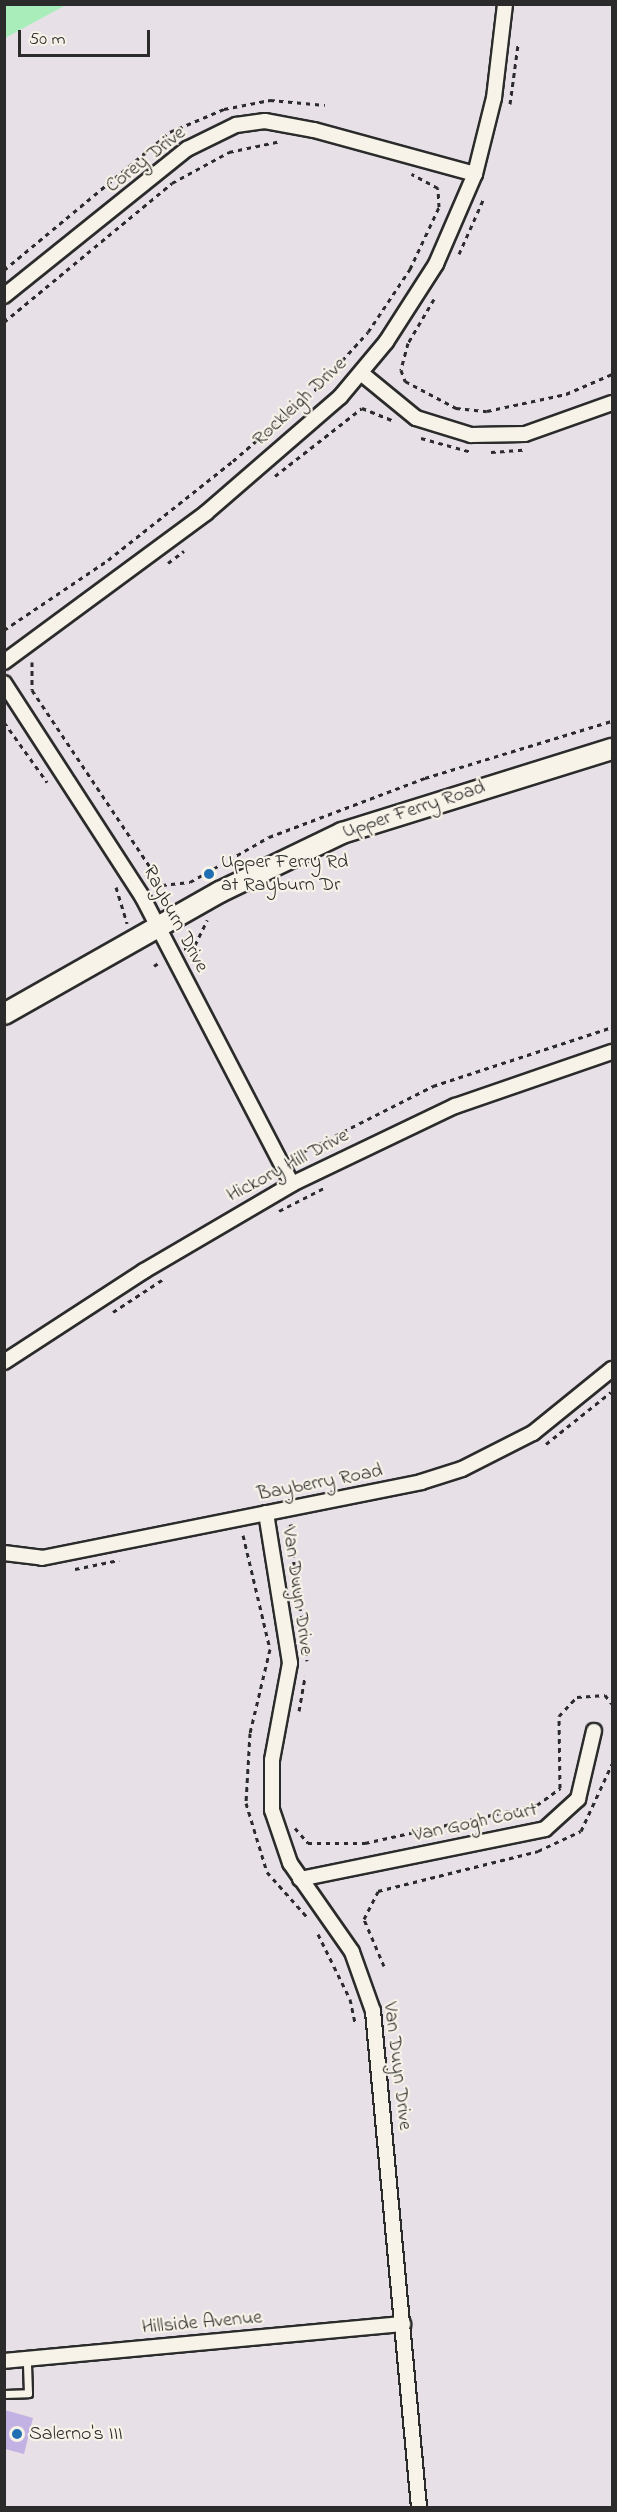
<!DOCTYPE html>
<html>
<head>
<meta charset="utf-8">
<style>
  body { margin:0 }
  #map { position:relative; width:617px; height:2512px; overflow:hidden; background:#e7e0e6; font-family:"Indie Flower",sans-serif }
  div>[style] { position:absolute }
  .green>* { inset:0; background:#a9eeba }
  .building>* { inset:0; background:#c2b2e3 }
  .path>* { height:3px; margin-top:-1.5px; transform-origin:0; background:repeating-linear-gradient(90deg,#2b2b2b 0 4.5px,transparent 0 9px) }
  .roads { filter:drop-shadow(2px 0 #2b2b2b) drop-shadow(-2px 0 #2b2b2b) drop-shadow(0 2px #2b2b2b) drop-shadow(0 -2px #2b2b2b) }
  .lane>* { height:7px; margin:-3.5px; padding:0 3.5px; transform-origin:3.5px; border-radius:3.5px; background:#f7f3e8 }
  .street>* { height:14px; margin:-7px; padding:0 7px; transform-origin:7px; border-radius:7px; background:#f7f3e8 }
  .secondary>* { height:20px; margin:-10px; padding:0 10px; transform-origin:10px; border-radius:10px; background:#f7f3e8 }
  .dots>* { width:16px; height:16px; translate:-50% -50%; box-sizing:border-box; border:3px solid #f7f3e8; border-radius:50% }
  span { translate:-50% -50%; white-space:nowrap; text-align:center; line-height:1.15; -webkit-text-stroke:4.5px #f7f3e8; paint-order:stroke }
  .street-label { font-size:20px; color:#2b2b2b }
  .poi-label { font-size:20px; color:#2b2b2b }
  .left { translate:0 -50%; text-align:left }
  .frame { position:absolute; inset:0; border:6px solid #2b2b2b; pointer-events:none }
  .scale { position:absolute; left:18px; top:30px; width:132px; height:27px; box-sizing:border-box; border:3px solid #2b2b2b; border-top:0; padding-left:8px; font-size:18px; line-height:21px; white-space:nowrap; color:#2b2b2b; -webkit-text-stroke:4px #f7f3e8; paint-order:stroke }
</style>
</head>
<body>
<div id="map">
  <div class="green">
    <i style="clip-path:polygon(5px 4px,66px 4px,66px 5px,5px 38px)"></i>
  </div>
  <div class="building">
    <i style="clip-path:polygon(5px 2410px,33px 2418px,24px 2454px,5px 2449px)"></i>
  </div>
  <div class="path">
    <i style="left:510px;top:104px;width:60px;rotate:-82.3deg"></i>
    <i style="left:459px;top:254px;width:59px;rotate:-66deg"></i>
    <i style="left:4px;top:270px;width:216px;rotate:-39.7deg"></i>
    <i style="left:170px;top:132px;width:59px;rotate:-23.1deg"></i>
    <i style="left:224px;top:109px;width:47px;rotate:-11.1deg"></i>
    <i style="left:270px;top:100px;width:55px;rotate:5.2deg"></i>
    <i style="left:434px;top:299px;width:51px;rotate:120.6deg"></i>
    <i style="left:408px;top:343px;width:28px;rotate:105deg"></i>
    <i style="left:401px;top:370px;width:12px;rotate:70deg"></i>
    <i style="left:405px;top:381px;width:58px;rotate:27.9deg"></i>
    <i style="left:456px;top:408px;width:31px;rotate:6deg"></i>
    <i style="left:487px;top:411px;width:81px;rotate:-12.1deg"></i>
    <i style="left:566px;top:394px;width:50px;rotate:-23.5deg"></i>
    <i style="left:4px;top:322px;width:218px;rotate:-39.6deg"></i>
    <i style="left:172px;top:183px;width:65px;rotate:-28.5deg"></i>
    <i style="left:229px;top:152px;width:53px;rotate:-11.9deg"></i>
    <i style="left:421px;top:438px;width:53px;rotate:15.4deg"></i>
    <i style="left:491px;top:452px;width:32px;rotate:-4deg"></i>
    <i style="left:275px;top:476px;width:110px;rotate:-38deg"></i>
    <i style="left:362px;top:408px;width:32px;rotate:22deg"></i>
    <i style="left:168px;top:563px;width:20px;rotate:-37deg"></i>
    <i style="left:4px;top:630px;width:125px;rotate:-33.9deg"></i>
    <i style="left:108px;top:560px;width:159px;rotate:-38.4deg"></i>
    <i style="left:233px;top:461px;width:113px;rotate:-41deg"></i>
    <i style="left:318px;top:387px;width:74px;rotate:-47.7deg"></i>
    <i style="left:368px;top:332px;width:76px;rotate:-56.3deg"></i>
    <i style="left:410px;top:269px;width:68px;rotate:-64.9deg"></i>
    <i style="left:439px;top:207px;width:19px;rotate:-93deg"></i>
    <i style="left:438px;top:188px;width:30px;rotate:-152deg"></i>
    <i style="left:32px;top:662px;width:28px;rotate:90deg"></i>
    <i style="left:32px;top:690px;width:234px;rotate:56.3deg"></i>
    <i style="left:162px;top:885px;width:28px;rotate:-6deg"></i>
    <i style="left:190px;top:882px;width:91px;rotate:-29.7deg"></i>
    <i style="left:269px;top:837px;width:167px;rotate:-20.7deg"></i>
    <i style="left:425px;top:778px;width:195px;rotate:-17deg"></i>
    <i style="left:4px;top:722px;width:74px;rotate:54.4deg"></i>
    <i style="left:116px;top:887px;width:38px;rotate:73deg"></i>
    <i style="left:184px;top:949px;width:12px;rotate:-20deg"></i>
    <i style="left:195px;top:945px;width:28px;rotate:-64deg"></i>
    <i style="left:154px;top:966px;width:7px;rotate:-34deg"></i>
    <i style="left:295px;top:1156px;width:155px;rotate:-26.9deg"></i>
    <i style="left:433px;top:1086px;width:188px;rotate:-18.2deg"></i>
    <i style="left:279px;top:1211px;width:51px;rotate:-27.1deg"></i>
    <i style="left:113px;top:1312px;width:62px;rotate:-33.2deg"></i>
    <i style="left:546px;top:1444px;width:83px;rotate:-38.7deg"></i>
    <i style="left:293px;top:1525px;width:4px;rotate:166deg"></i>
    <i style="left:289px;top:1526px;width:136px;rotate:82.4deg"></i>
    <i style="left:243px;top:1535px;width:117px;rotate:76.7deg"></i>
    <i style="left:270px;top:1649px;width:86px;rotate:103.4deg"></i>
    <i style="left:250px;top:1733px;width:70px;rotate:93.3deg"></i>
    <i style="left:246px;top:1803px;width:72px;rotate:73.1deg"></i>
    <i style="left:267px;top:1872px;width:62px;rotate:48.3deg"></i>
    <i style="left:75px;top:1569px;width:45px;rotate:-11.6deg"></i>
    <i style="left:299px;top:1711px;width:36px;rotate:-80deg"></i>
    <i style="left:295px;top:1828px;width:20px;rotate:49deg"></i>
    <i style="left:308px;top:1843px;width:57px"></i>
    <i style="left:365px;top:1843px;width:176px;rotate:-12.5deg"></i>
    <i style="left:537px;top:1805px;width:29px;rotate:-36deg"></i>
    <i style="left:560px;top:1788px;width:72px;rotate:-90.8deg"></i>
    <i style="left:559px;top:1716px;width:26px;rotate:-47deg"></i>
    <i style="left:577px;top:1697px;width:28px;rotate:-4deg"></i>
    <i style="left:605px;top:1695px;width:11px;rotate:52deg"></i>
    <i style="left:318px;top:1934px;width:72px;rotate:63.8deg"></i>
    <i style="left:350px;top:1999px;width:25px;rotate:78deg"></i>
    <i style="left:384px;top:1966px;width:51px;rotate:-113.1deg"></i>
    <i style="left:364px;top:1919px;width:31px;rotate:-63deg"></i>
    <i style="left:378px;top:1891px;width:165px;rotate:-14deg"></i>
    <i style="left:538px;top:1851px;width:47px;rotate:-24.9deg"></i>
    <i style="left:581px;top:1831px;width:74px;rotate:-65.2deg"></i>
  </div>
  <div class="roads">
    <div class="lane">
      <i style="left:4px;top:2394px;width:24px;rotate:-2deg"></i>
      <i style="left:28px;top:2393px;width:34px;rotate:-92deg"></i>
    </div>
    <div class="street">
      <i style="left:4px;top:296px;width:235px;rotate:-38.8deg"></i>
      <i style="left:187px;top:149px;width:55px;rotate:-26.1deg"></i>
      <i style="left:236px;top:125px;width:29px;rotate:-8deg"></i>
      <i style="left:265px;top:121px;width:50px;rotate:10.4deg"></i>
      <i style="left:314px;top:130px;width:167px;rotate:15.3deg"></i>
      <i style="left:361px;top:373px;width:71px;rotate:39.3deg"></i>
      <i style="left:416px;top:418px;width:58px;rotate:17.2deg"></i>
      <i style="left:471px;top:435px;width:54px;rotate:-1.1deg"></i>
      <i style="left:525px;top:434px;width:92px;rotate:-19.6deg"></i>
      <i style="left:4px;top:662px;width:251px;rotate:-36.4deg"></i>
      <i style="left:206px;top:513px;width:177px;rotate:-40.9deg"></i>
      <i style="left:340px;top:397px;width:72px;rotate:-50.1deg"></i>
      <i style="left:386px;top:342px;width:93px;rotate:-57.3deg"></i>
      <i style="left:436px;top:264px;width:98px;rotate:-66.6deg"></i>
      <i style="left:475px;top:174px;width:78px;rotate:-76deg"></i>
      <i style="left:494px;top:98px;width:95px;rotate:-83.3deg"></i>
      <i style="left:4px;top:683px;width:256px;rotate:57.1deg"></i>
      <i style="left:143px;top:898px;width:322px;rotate:62.5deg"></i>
      <i style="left:4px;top:1362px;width:167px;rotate:-33deg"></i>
      <i style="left:144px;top:1271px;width:172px;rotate:-30.4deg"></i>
      <i style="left:292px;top:1184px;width:181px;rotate:-25.6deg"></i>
      <i style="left:455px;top:1106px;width:166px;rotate:-19deg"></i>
      <i style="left:266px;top:1513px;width:152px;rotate:80.9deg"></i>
      <i style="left:290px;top:1663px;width:99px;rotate:100.5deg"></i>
      <i style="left:272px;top:1760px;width:50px;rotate:90deg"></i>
      <i style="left:272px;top:1810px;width:56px;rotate:71.2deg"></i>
      <i style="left:290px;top:1863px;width:108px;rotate:55.1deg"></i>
      <i style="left:352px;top:1952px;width:63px;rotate:70.4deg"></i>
      <i style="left:373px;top:2011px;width:499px;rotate:84.7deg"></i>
      <i style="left:4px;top:1553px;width:38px;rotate:7deg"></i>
      <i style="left:42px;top:1558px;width:387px;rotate:-11.3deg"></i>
      <i style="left:421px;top:1482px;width:43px;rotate:-17.6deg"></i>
      <i style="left:462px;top:1469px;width:80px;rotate:-26.9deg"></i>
      <i style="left:533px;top:1433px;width:102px;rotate:-39deg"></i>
      <i style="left:300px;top:1879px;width:250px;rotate:-11.5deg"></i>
      <i style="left:545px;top:1829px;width:45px;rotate:-42.3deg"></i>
      <i style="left:578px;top:1799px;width:70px;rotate:-76.8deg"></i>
      <i style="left:4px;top:2361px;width:401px;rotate:-5.3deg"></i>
    </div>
    <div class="secondary">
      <i style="left:4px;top:1014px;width:248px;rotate:-29.5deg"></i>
      <i style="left:220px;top:892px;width:136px;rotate:-25.8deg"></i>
      <i style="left:342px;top:833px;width:283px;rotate:-17.3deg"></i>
    </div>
  </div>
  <div class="dots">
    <i style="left:209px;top:874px;background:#1f6fb2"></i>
    <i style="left:17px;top:2434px;background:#1f6fb2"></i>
  </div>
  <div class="street-label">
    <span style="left:146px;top:160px;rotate:-38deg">Corey Drive</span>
    <span style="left:300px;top:402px;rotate:-43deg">Rockleigh Drive</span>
    <span style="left:414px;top:810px;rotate:-18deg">Upper Ferry Road</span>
    <span style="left:175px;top:919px;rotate:62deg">Rayburn Drive</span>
    <span style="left:288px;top:1166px;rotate:-28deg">Hickory Hill Drive</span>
    <span style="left:320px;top:1483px;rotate:-11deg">Bayberry Road</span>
    <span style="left:297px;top:1591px;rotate:82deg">Van Duyn Drive</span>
    <span style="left:475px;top:1823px;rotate:-12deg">Van Gogh Court</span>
    <span style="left:397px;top:2066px;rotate:83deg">Van Duyn Drive</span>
    <span style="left:202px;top:2323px;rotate:-5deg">Hillside Avenue</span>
  </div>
  <div class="poi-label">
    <span class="left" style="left:221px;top:874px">Upper Ferry Rd<br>at Rayburn Dr</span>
    <span class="left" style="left:29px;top:2434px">Salerno's III</span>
  </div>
  <div class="frame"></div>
  <div class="scale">50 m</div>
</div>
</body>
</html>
